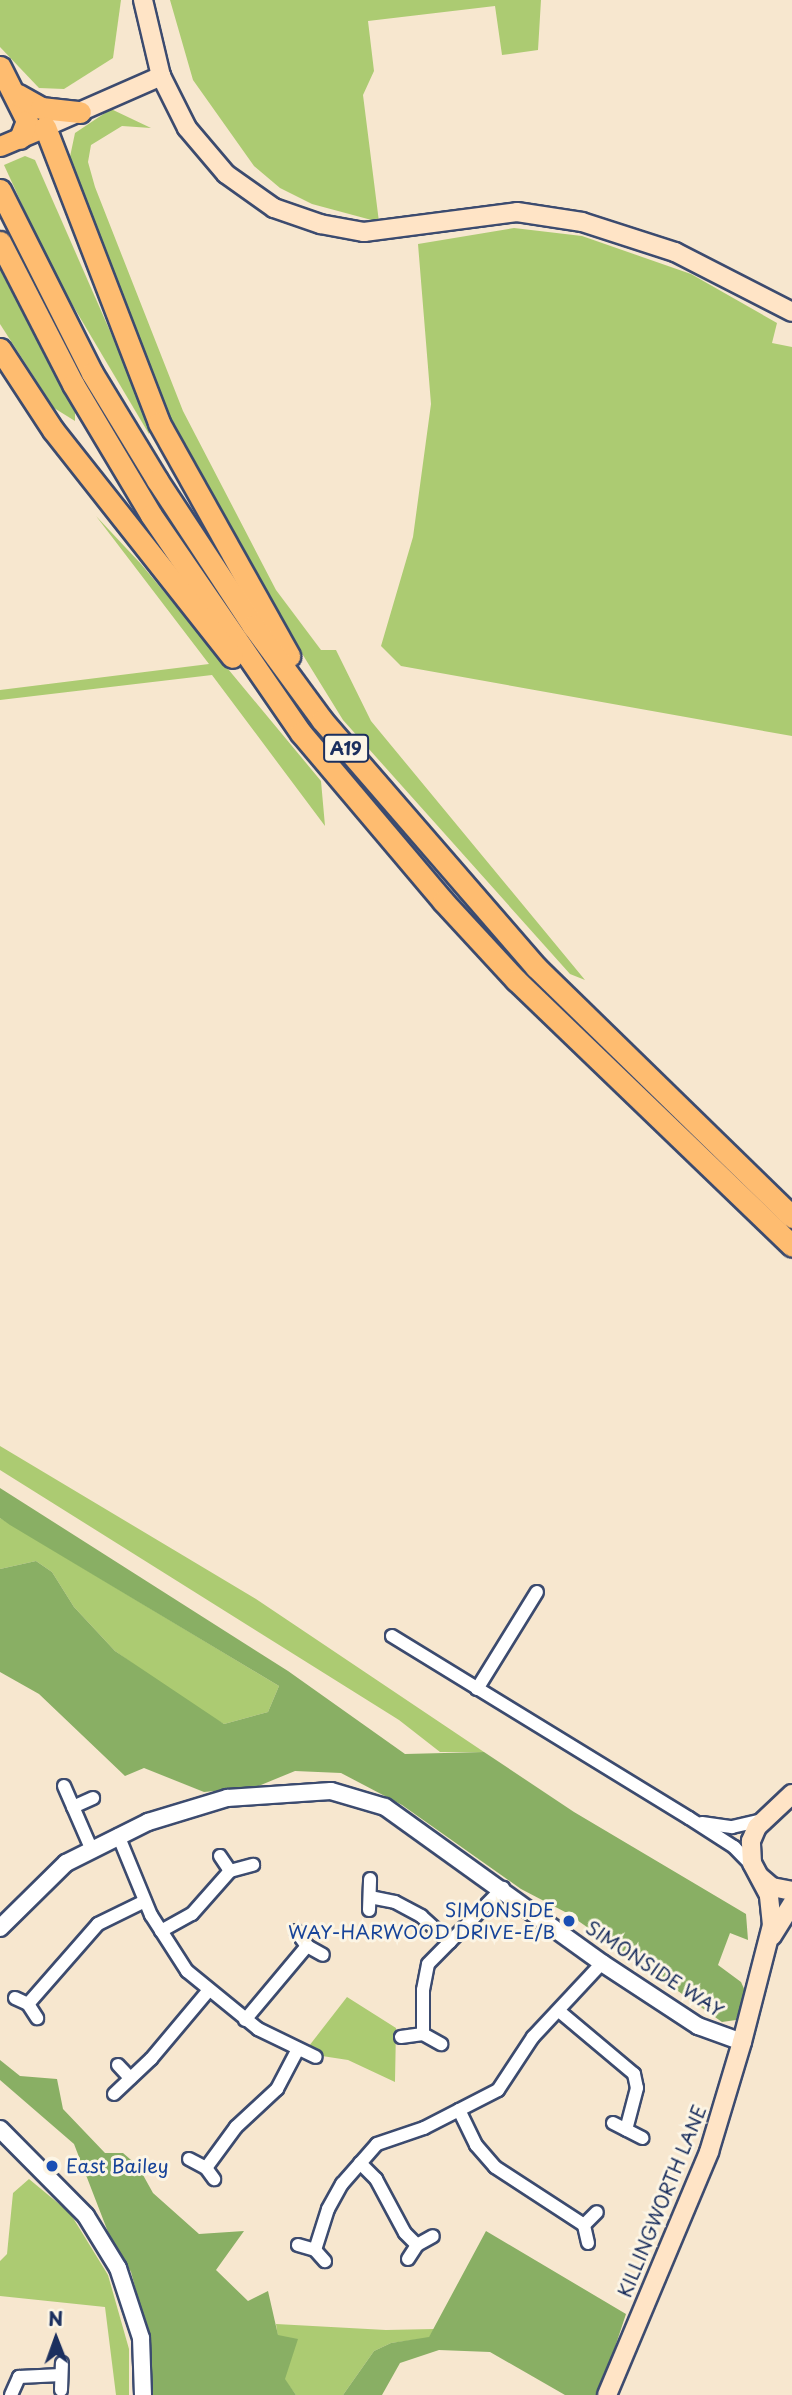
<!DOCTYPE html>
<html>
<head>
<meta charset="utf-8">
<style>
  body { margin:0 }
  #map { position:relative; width:792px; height:2395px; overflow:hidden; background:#f7e7cf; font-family:"Playpen Sans",sans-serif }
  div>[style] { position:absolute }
  .green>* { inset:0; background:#accb72 }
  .forest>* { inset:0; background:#89af64 }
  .roads { filter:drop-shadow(2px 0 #3c4b6f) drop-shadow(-2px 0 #3c4b6f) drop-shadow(0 2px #3c4b6f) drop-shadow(0 -2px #3c4b6f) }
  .minor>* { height:12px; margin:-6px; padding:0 6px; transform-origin:6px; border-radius:6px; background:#fff }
  .tertiary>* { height:16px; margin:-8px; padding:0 8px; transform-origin:8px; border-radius:8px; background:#fff }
  .secondary>* { height:18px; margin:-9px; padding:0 9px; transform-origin:9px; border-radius:9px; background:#ffe4c6 }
  .primary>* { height:19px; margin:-9.5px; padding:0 9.5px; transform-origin:9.5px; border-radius:9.5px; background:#febc70 }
  .trunk>* { height:21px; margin:-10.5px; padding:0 10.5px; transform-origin:10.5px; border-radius:10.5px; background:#febc70 }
  .dots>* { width:19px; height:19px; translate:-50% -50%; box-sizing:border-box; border:4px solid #fcf5e5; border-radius:50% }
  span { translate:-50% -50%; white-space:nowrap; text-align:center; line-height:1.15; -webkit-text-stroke:6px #fcf5e5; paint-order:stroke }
  .shield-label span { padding:2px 5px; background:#fcf5e5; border:2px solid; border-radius:5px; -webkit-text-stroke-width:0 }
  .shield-label { font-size:18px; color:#1b2f5e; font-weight:700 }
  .transit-label { font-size:19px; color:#164399 }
  .right { translate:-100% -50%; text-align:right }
  .left { translate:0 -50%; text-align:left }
  .street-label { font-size:19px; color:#1b2f5e }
  .north { position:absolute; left:21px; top:2304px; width:70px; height:70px; -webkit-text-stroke:5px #fcf5e5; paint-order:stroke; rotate:359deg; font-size:19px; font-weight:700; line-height:28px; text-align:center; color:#1b2f5e }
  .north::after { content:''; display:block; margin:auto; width:24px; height:32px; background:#1b2f5e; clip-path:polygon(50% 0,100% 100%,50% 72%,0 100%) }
</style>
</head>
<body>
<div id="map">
  <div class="green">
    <i style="clip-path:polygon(0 0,121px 0,113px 58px,64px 89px,39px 88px,0 47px)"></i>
    <i style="clip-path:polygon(170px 0,541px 0,538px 50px,502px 55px,495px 6px,368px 21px,374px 71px,363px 95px,379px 222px,312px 204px,280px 188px,254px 166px,193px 80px)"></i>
    <i style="clip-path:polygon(111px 109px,151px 128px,122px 126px,91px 145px,88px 162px,95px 187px,183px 411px,276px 590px,321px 650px,336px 650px,371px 721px,585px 980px,570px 974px,343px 720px,243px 558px,159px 401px,67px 171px,75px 133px)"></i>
    <i style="clip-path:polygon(25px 156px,35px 160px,152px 427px,149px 434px,53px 272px,4px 165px)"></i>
    <i style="clip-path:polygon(514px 228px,582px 236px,691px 274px,777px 323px,772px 343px,792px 347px,792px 736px,401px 666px,381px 646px,413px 537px,431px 404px,418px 244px)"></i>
    <i style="clip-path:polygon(0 266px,75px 412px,75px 421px,54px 408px,0 324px)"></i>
    <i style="clip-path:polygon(96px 516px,141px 564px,321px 781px,325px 826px,212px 675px,0 700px,0 690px,209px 664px)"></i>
    <i style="clip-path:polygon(0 1446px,256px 1599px,484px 1752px,440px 1752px,399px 1720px,0 1470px)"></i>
    <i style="clip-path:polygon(0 1518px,279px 1686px,268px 1712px,224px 1724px,198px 1710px,115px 1651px,74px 1607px,52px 1572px,36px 1561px,0 1569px)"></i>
    <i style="clip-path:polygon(347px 1997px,396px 2028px,395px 2082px,348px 2060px,322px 2056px,309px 2046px)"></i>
    <i style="clip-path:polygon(29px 2179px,70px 2213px,108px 2275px,129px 2349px,129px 2395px,116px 2395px,105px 2307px,0 2296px,0 2261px,7px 2254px,13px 2193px)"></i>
    <i style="clip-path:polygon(276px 2324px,386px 2330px,434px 2329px,429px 2338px,391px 2343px,374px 2351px,343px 2395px,296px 2395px,284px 2379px)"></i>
  </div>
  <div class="forest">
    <i style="clip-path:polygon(0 1488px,288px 1671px,405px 1754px,484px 1752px,574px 1812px,746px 1914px,748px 1940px,730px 1933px,718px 1965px,741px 1982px,745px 1991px,736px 2020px,722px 2022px,567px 1913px,521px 1889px,402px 1805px,341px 1773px,295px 1771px,256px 1787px,204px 1792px,144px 1768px,125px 1776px,39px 1694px,0 1672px,0 1569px,36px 1561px,52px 1572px,74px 1607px,115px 1651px,224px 1724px,268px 1712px,279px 1686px,10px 1525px,0 1518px)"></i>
    <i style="clip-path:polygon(0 2060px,20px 2076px,57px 2079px,63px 2109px,105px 2153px,123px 2153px,138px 2166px,153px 2193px,199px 2234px,244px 2231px,216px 2270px,248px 2301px,268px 2291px,278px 2335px,298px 2339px,285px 2379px,296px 2395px,152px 2395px,150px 2343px,131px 2272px,108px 2232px,74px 2144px,0 2080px)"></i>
    <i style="clip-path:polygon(486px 2231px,626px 2314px,599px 2395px,565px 2395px,490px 2352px,439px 2350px,400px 2363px,382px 2395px,343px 2395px,374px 2351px,391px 2343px,429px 2337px)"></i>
  </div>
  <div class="roads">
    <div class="minor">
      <i style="left:392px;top:1636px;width:348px;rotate:31.5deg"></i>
      <i style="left:689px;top:1818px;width:54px;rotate:32.8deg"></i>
      <i style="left:734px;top:1847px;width:28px;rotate:46deg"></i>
      <i style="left:477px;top:1689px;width:114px;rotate:-58.3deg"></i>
      <i style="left:64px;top:1786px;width:68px;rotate:66.5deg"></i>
      <i style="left:73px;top:1807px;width:22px;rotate:-24deg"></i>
      <i style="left:702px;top:1823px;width:30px;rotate:8deg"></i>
      <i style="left:732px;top:1827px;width:32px;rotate:-13deg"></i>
      <i style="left:118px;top:1835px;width:87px;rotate:67.6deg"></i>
      <i style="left:151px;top:1915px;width:67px;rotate:57.3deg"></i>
      <i style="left:187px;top:1971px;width:92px;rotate:39.2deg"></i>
      <i style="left:258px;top:2029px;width:64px;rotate:25.8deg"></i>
      <i style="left:220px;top:1856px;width:18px;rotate:56deg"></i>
      <i style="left:370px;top:1897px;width:25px;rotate:11deg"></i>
      <i style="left:395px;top:1902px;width:30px;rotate:28deg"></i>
      <i style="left:421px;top:1916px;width:39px;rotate:42deg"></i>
      <i style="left:369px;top:1910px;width:31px;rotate:-88deg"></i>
      <i style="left:161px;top:1931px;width:35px;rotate:-29deg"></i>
      <i style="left:192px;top:1914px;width:57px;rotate:-48.5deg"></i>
      <i style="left:230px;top:1871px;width:24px;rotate:-15deg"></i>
      <i style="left:296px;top:1931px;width:19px;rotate:54deg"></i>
      <i style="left:307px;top:1946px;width:18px;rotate:29deg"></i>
      <i style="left:15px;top:1998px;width:14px;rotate:25deg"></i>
      <i style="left:28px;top:2004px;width:17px;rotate:57deg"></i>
      <i style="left:28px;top:2004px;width:106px;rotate:-48.8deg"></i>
      <i style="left:98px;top:1924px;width:52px;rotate:-26.1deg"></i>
      <i style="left:559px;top:2011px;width:98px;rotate:40deg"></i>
      <i style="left:634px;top:2074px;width:14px;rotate:78deg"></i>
      <i style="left:637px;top:2088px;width:43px;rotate:104.7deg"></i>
      <i style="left:245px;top:2020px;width:97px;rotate:-50deg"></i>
      <i style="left:423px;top:2034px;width:44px;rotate:-90deg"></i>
      <i style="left:423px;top:1990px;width:26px;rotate:-79deg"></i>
      <i style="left:428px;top:1964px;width:107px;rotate:-45.4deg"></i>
      <i style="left:401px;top:2037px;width:22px;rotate:-8deg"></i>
      <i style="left:423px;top:2034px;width:21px;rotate:29deg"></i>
      <i style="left:118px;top:2065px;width:18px;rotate:47deg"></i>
      <i style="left:114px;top:2094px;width:51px;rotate:-43.4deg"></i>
      <i style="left:151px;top:2059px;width:89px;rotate:-50deg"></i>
      <i style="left:459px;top:2110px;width:39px;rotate:64deg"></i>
      <i style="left:476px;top:2145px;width:29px;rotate:49deg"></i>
      <i style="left:495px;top:2167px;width:106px;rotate:33.1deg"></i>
      <i style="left:613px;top:2123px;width:33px;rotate:27deg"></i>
      <i style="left:189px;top:2159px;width:19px;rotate:28deg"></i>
      <i style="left:206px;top:2168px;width:14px;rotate:54deg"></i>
      <i style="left:360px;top:2163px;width:23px;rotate:45deg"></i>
      <i style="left:376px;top:2179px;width:61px;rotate:61.8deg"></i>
      <i style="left:405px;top:2233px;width:17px;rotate:45deg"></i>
      <i style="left:206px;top:2168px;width:51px;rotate:-53.8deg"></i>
      <i style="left:236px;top:2127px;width:56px;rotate:-42.8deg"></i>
      <i style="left:277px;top:2089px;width:45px;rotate:-62.3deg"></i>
      <i style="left:588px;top:2243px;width:18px;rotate:-103deg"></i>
      <i style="left:584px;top:2225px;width:18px;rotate:-45deg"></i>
      <i style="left:298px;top:2245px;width:18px;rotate:16deg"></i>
      <i style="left:315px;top:2250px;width:15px;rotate:48deg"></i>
      <i style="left:315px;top:2250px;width:43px;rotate:-72.4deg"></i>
      <i style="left:328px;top:2209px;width:29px;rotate:-61deg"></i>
      <i style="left:342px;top:2184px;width:53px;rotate:-48.8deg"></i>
      <i style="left:377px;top:2144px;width:50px;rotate:-18.8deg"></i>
      <i style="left:424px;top:2128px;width:83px;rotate:-27.2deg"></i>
      <i style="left:498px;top:2090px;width:64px;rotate:-56.6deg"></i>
      <i style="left:533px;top:2037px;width:101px;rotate:-47deg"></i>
      <i style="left:408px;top:2259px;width:17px;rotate:-57deg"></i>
      <i style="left:417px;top:2245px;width:18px;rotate:-29deg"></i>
      <i style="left:61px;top:2390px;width:27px;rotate:-88deg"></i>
      <i style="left:11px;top:2395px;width:20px;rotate:-66deg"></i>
      <i style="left:19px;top:2377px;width:42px;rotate:-2.7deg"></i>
    </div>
    <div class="tertiary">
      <i style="left:0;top:1928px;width:93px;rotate:-44.6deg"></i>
      <i style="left:66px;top:1863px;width:92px;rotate:-26.6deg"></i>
      <i style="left:148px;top:1822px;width:83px;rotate:-16.9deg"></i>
      <i style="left:227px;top:1798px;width:104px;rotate:-3.9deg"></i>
      <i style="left:331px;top:1791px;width:56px;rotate:16.5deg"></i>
      <i style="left:385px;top:1807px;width:267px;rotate:35.7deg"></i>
      <i style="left:602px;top:1963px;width:115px;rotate:33.3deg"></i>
      <i style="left:698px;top:2026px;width:47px;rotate:20deg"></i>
      <i style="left:0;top:2129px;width:122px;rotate:45.3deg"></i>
      <i style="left:86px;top:2216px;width:61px;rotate:58.4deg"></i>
      <i style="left:118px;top:2268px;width:74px;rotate:71.8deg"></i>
      <i style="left:141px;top:2338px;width:57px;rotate:88deg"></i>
    </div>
    <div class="secondary">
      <i style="left:143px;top:0;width:78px;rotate:76.7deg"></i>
      <i style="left:161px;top:76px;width:58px;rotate:63.4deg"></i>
      <i style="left:187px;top:128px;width:60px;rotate:49.7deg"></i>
      <i style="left:226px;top:174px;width:59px;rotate:35.3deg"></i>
      <i style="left:274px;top:208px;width:49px;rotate:19.2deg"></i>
      <i style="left:320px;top:224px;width:45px;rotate:10.3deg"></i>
      <i style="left:364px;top:232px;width:154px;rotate:-7.4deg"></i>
      <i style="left:517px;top:212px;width:66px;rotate:8.7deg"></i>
      <i style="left:582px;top:222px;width:98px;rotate:17.9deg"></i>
      <i style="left:675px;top:252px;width:131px;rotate:27.1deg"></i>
      <i style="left:45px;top:127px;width:127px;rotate:-23.7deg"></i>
      <i style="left:760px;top:1877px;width:16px;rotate:40deg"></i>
      <i style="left:772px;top:1887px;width:20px;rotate:11deg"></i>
      <i style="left:772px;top:1936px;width:38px;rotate:-58deg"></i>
      <i style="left:607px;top:2395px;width:264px;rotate:-67.2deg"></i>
      <i style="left:709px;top:2152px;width:115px;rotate:-73.3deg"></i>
      <i style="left:742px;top:2042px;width:121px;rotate:-75.6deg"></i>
      <i style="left:772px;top:1925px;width:30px;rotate:-96deg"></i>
      <i style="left:769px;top:1895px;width:36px;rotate:-118deg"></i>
      <i style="left:752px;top:1863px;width:22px;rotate:-93deg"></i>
      <i style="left:751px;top:1841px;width:15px;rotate:-67deg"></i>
      <i style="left:757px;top:1827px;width:48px;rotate:-43.3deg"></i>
    </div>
    <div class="primary">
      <i style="left:0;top:146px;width:49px;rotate:-22.9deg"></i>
    </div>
    <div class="trunk">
      <i style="left:0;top:67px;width:60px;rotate:63.4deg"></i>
      <i style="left:27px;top:121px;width:18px;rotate:112deg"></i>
      <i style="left:18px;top:95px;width:26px;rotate:29deg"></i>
      <i style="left:41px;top:108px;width:39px;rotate:6deg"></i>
      <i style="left:45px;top:127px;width:317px;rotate:68.9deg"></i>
      <i style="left:159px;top:423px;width:267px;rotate:60.8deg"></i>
      <i style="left:0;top:190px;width:205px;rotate:63.3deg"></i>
      <i style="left:92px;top:373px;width:125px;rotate:58.7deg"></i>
      <i style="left:157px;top:480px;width:175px;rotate:56.7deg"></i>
      <i style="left:253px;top:626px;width:117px;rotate:53.7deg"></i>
      <i style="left:322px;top:720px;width:327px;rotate:49.1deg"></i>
      <i style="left:536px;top:967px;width:358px;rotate:44.3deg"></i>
      <i style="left:0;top:242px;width:160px;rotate:62.8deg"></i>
      <i style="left:73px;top:384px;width:152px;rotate:59.2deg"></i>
      <i style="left:151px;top:515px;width:265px;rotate:55.5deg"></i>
      <i style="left:301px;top:733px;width:220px;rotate:49.8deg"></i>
      <i style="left:443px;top:901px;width:108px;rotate:47.3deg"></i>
      <i style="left:516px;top:980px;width:383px;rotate:43.9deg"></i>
      <i style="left:0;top:349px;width:97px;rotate:56.8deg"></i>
      <i style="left:53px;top:430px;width:289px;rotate:51.7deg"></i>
    </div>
  </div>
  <div class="dots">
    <i style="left:569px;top:1921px;background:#1a4fb4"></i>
    <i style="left:52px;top:2166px;background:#1a4fb4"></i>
  </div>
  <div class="shield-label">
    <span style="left:346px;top:748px">A19</span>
  </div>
  <div class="transit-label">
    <span class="right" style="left:555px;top:1921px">SIMONSIDE<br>WAY-HARWOOD DRIVE-E/B</span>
    <span class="left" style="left:66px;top:2166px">East Bailey</span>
  </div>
  <div class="street-label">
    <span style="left:655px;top:1969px;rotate:33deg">SIMONSIDE WAY</span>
    <span style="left:662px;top:2201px;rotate:-68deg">KILLINGWORTH LANE</span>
  </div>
  <div class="north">N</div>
</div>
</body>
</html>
